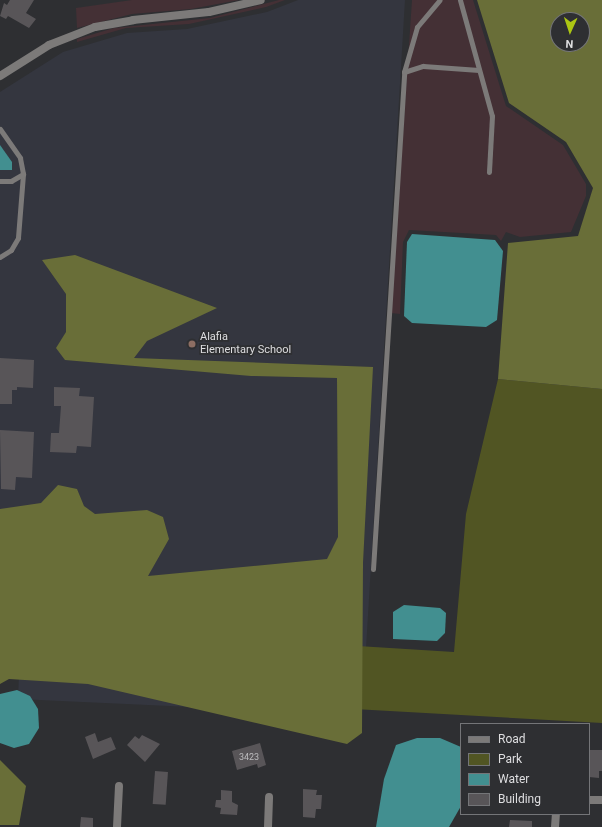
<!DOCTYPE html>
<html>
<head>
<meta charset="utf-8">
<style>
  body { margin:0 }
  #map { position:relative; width:602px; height:827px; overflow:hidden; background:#2e2f32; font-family:Roboto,sans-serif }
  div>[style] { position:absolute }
  .commercial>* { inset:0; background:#443035 }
  .built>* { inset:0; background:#34363f }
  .green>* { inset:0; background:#515523 }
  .forest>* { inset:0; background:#696e38 }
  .water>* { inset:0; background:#428f90 }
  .building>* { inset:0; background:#585558; transform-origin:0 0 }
  .service>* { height:5px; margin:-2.5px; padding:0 2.5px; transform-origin:2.5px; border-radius:2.5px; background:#7c7a79 }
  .minor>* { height:8px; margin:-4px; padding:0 4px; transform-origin:4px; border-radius:4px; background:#7c7a79 }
  .tertiary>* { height:8px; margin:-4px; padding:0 4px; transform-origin:4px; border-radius:4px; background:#7c7a79 }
  .dots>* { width:11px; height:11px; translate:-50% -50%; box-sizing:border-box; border:2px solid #2e2f32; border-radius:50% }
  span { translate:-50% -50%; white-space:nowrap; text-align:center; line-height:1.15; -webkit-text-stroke:3.5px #2e2f32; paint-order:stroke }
  .number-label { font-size:9px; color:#bcbcbe }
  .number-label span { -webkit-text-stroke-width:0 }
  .poi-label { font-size:11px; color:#dedee0 }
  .left { translate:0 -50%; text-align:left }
  .legend { position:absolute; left:460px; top:723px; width:130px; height:92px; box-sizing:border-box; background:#2e2f32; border:1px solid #747578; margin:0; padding:5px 7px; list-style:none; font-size:12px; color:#dedee0 }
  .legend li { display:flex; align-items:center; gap:8px; height:20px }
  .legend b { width:20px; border:1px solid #747578 }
  .north { position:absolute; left:550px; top:12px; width:40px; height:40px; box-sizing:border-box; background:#2e2f32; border:1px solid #747578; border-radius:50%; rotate:183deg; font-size:11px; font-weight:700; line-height:16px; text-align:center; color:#dedee0 }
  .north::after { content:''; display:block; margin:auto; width:14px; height:18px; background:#acc613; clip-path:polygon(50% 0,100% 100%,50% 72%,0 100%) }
</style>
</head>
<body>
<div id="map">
  <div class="commercial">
    <i style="clip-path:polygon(132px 0,239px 0,191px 9px,132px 14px,77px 28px,76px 8px)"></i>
    <i style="clip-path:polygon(279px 0,285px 0,266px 7px,189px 24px,126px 28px,77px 42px,77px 39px,114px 28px,210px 18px)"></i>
    <i style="clip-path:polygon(412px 0,473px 0,506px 106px,563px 145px,586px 184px,586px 196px,571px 232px,520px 237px,506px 232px,501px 241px,496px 235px,409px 230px,403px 242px,400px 314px,391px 313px)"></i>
  </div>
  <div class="built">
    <i style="clip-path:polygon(298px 0,405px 0,362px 715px,18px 699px,21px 621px,0 597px,0 92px,63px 52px,127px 33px,187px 29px,267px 12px)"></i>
  </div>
  <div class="green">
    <i style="clip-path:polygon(498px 379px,602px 389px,602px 723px,354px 709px,358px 646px,454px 652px,466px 514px)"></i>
  </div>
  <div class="forest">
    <i style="clip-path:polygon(evenodd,477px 0,602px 0,602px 389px,498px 379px,508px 243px,578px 236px,593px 188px,566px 142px,509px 103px,477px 0,558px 20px,582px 20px,582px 44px,558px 44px,558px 20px)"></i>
    <i style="clip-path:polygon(75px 255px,217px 308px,147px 341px,134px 358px,373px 367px,363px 563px,362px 733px,347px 744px,88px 684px,9px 679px,0 684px,0 509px,41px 503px,58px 485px,77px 489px,84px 506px,95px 514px,147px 510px,163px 517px,169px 539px,148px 576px,327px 559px,338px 537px,337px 378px,251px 376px,65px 360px,56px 348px,66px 332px,66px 294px,42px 260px)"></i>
    <i style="clip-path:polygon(0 760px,26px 786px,19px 825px,0 825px)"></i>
  </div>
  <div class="water">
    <i style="clip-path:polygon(0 145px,12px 162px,12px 170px,0 170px)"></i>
    <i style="clip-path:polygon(412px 234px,495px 240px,503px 251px,497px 320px,486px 327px,412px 323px,404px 316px,407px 242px)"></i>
    <i style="clip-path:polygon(404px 605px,440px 608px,446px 613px,445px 633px,437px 641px,393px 639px,393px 612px)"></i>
    <i style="clip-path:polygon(17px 690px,30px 696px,38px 709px,39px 728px,29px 744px,14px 748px,0 743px,0 694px)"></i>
    <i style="clip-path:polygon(417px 738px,440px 738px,461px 747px,461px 806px,449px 827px,376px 827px,384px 779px,396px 745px)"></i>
  </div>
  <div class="building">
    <i style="clip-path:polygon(10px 0,34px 0,26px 13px,36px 19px,29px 28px,8px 16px,6px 19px,0 16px,4px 3px,7px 5px)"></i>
    <i style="clip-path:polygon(0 358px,34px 360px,33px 388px,17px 387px,17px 390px,12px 390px,12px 404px,0 404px)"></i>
    <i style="clip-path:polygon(54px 387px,80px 388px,79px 396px,94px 397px,91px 447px,77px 446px,76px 453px,50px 452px,51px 433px,59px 433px,61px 406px,54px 406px)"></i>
    <i style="clip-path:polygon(0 430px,34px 432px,32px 478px,16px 477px,15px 490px,1px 489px)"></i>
    <i style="clip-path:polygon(95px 733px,98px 742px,111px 737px,116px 749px,93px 759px,85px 737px)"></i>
    <i style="clip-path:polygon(142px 735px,160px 744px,145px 762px,127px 745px,135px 736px,139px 739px)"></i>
    <i style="clip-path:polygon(260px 743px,266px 765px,258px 768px,257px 764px,237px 770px,232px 751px)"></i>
    <i style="clip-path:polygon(589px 750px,602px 750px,602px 771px,599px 771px,599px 778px,589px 777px)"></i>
    <i style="left:155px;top:771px;width:13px;height:33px;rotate:4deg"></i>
    <i style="clip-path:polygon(303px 789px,317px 790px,316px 795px,322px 795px,321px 809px,316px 809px,315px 818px,303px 817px)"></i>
    <i style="clip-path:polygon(221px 790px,232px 791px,232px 802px,238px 805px,237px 815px,220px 814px,221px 808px,215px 807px,216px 800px,221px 800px)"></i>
    <i style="clip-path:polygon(81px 817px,93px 818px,93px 827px,80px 827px)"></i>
    <i style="clip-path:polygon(510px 820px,532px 821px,532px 827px,509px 827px)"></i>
  </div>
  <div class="service">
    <i style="left:460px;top:0;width:120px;rotate:74.6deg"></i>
    <i style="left:492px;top:116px;width:56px;rotate:93.1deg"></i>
    <i style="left:404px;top:72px;width:20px;rotate:-18deg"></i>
    <i style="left:423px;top:66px;width:56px;rotate:4.1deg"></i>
    <i style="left:0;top:129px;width:35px;rotate:55deg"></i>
    <i style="left:20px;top:158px;width:16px;rotate:79deg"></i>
    <i style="left:23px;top:174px;width:64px;rotate:94.5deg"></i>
    <i style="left:18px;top:238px;width:14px;rotate:120deg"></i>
    <i style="left:11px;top:250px;width:13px;rotate:148deg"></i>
    <i style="left:0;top:181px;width:11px"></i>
    <i style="left:11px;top:181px;width:14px;rotate:-30deg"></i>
    <i style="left:373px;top:569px;width:498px;rotate:-86.4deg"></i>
    <i style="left:404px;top:72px;width:47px;rotate:-73.9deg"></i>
    <i style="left:417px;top:27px;width:35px;rotate:-50deg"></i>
  </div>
  <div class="minor">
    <i style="left:589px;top:800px;width:13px"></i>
    <i style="left:117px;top:827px;width:41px;rotate:-87.2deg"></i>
    <i style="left:268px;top:827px;width:30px;rotate:-88deg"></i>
    <i style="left:555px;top:827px;width:13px;rotate:-86deg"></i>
  </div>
  <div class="tertiary">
    <i style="left:0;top:76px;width:58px;rotate:-32.3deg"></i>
    <i style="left:49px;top:45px;width:49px;rotate:-21.4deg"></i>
    <i style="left:95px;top:27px;width:39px;rotate:-10deg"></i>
    <i style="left:133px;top:20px;width:76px;rotate:-6deg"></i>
    <i style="left:209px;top:12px;width:53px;rotate:-13deg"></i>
  </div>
  <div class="dots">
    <i style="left:192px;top:344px;background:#8d6e63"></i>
  </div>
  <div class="number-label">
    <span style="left:249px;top:757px">3423</span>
  </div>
  <div class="poi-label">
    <span class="left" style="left:200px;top:344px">Alafia<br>Elementary School</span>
  </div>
  <ul class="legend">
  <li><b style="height:5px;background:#7c7a79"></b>Road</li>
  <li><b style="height:11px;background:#515523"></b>Park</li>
  <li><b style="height:11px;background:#428f90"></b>Water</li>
  <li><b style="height:11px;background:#585558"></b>Building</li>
  </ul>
  <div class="north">N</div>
</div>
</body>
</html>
